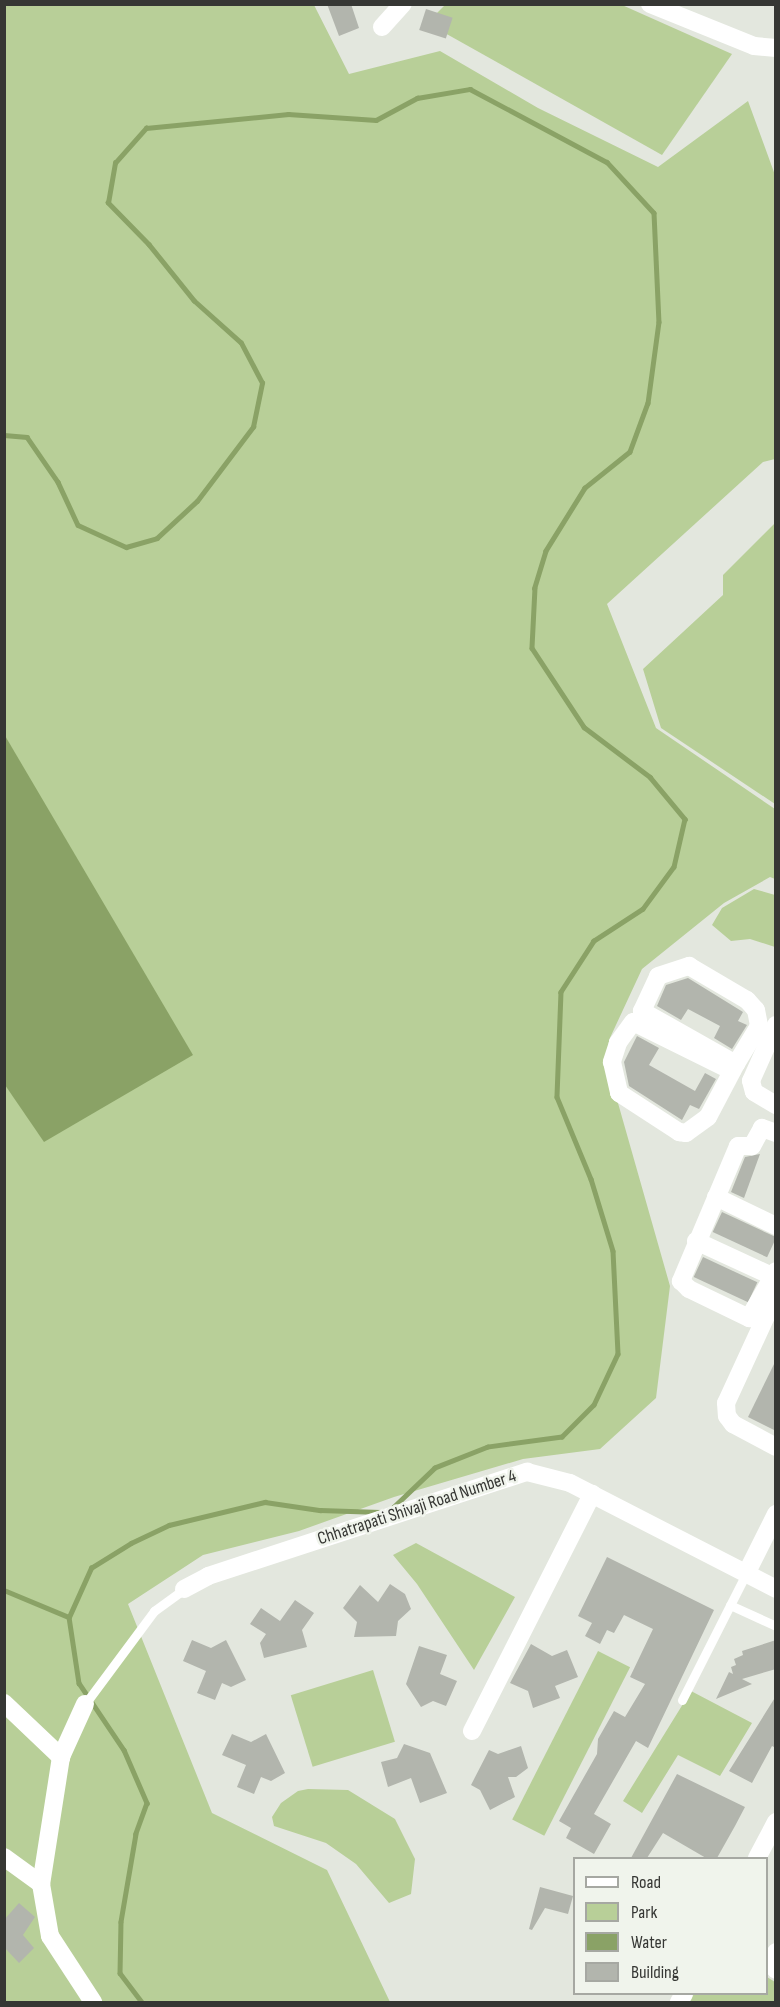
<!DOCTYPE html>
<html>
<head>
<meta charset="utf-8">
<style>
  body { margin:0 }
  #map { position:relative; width:780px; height:2007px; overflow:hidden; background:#e3e7de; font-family:"Sofia Sans Condensed",sans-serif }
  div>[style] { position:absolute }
  .green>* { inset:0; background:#b8cf98; transform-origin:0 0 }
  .water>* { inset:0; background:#8aa266 }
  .stream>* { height:4.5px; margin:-2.25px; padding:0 2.25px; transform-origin:2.25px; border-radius:2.25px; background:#8aa266 }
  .building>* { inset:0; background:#b2b5ad; transform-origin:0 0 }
  .lane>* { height:9px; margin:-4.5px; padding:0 4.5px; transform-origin:4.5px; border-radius:4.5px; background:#fff }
  .street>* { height:18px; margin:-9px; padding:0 9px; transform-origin:9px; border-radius:9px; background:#fff }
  span { translate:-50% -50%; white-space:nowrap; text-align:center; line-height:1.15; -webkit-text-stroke:5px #f0f4ec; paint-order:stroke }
  .street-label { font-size:18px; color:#363734 }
  .frame { position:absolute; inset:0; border:6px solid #363734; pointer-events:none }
  .legend { position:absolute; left:573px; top:1857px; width:195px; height:138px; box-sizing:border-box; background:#f0f4ec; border:2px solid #a6a8a2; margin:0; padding:8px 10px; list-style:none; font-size:18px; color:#363734 }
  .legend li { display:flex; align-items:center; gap:12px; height:30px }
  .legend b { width:30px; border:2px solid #a6a8a2 }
</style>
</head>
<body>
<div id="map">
  <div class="green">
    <i style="clip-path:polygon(5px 5px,314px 5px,349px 74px,440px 51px,538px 108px,658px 167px,748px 101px,775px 175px,775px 459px,763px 462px,607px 604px,656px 728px,775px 809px,775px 879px,770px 877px,724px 903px,642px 969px,609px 1040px,614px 1089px,670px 1286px,656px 1398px,600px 1449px,523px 1459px,394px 1497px,299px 1531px,203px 1555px,128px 1604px,212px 1813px,327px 1870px,390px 2002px,5px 2002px)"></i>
    <i style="clip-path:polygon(445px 5px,622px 5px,732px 54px,662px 155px,427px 23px)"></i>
    <i style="clip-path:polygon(775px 523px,775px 804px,661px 728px,643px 669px,723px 595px,723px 575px)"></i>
    <i style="clip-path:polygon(754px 889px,775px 895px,775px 947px,750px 939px,731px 941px,712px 925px,722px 908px)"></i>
    <i style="clip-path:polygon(416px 1543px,515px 1597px,474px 1670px,417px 1584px,393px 1555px)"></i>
    <i style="left:598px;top:1651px;width:36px;height:189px;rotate:27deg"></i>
    <i style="left:373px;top:1670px;width:75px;height:86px;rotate:73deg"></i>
    <i style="clip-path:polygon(691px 1691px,752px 1723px,720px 1776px,678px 1755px,642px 1813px,623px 1801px)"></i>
    <i style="clip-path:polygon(308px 1789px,348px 1790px,395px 1819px,415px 1859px,411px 1894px,389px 1903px,356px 1864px,326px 1843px,274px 1826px,272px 1817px,281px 1803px,298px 1791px)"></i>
    <i style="clip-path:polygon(767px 1977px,775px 1982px,775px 2002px,689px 2002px,694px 1994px,766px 1994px)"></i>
  </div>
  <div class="water">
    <i style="clip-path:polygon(4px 734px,193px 1055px,44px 1142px,5px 1085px)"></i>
  </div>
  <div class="stream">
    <i style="left:4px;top:435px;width:23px;rotate:5deg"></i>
    <i style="left:27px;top:437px;width:55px;rotate:55.4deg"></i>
    <i style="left:58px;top:482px;width:47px;rotate:65.1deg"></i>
    <i style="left:78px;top:525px;width:53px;rotate:24.6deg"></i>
    <i style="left:126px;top:547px;width:32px;rotate:-16deg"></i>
    <i style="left:157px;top:538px;width:54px;rotate:-42.8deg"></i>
    <i style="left:197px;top:501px;width:93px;rotate:-52.9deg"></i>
    <i style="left:253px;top:427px;width:45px;rotate:-78.4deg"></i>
    <i style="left:262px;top:383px;width:45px;rotate:-117.7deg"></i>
    <i style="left:241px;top:343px;width:63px;rotate:-138.2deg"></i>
    <i style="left:194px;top:301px;width:72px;rotate:-128.8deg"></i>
    <i style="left:149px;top:245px;width:59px;rotate:-134.3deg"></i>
    <i style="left:108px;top:203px;width:41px;rotate:-80.1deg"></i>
    <i style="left:115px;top:163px;width:47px;rotate:-48.5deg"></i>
    <i style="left:146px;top:128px;width:143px;rotate:-5.6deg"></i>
    <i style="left:288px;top:114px;width:88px;rotate:3.9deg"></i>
    <i style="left:376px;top:120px;width:47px;rotate:-28.2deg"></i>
    <i style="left:417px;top:98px;width:54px;rotate:-9.6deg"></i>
    <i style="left:470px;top:89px;width:155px;rotate:28.1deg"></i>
    <i style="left:607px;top:162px;width:69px;rotate:47.3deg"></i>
    <i style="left:654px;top:213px;width:109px;rotate:87.4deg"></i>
    <i style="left:659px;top:322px;width:82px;rotate:97.7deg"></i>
    <i style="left:648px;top:403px;width:52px;rotate:110.2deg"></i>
    <i style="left:630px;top:452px;width:58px;rotate:141.3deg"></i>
    <i style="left:585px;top:488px;width:74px;rotate:121.8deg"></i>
    <i style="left:546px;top:551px;width:39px;rotate:107deg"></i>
    <i style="left:535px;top:588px;width:60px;rotate:92.9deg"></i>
    <i style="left:532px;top:648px;width:95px;rotate:56.6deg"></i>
    <i style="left:584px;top:727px;width:83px;rotate:37.1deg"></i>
    <i style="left:650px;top:777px;width:55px;rotate:50.2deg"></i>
    <i style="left:685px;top:819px;width:49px;rotate:102.9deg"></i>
    <i style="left:674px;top:867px;width:52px;rotate:126.4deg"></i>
    <i style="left:643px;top:909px;width:59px;rotate:146.9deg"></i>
    <i style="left:594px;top:941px;width:61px;rotate:122.9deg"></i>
    <i style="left:561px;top:992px;width:105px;rotate:92.2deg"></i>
    <i style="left:557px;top:1097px;width:89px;rotate:67.5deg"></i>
    <i style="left:591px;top:1179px;width:75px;rotate:73deg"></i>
    <i style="left:613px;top:1251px;width:103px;rotate:87.2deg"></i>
    <i style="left:618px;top:1354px;width:56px;rotate:115.2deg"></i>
    <i style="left:594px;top:1405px;width:45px;rotate:135deg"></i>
    <i style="left:562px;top:1437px;width:75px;rotate:172.3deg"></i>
    <i style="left:488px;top:1447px;width:57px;rotate:158.4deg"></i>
    <i style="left:435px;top:1468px;width:61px;rotate:136.3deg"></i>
    <i style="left:4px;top:1590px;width:70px;rotate:22.6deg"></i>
    <i style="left:69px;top:1617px;width:67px;rotate:81.4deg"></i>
    <i style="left:79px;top:1683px;width:81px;rotate:56.1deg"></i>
    <i style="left:124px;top:1750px;width:58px;rotate:66.5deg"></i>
    <i style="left:147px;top:1803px;width:33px;rotate:110deg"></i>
    <i style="left:136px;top:1834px;width:89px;rotate:99.7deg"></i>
    <i style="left:121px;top:1922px;width:51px;rotate:91.1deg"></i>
    <i style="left:120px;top:1973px;width:36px;rotate:53deg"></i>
    <i style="left:69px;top:1617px;width:54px;rotate:-65.8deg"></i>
    <i style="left:91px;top:1568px;width:47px;rotate:-32deg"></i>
    <i style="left:131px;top:1543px;width:42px;rotate:-25.3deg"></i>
    <i style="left:169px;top:1525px;width:99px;rotate:-13.5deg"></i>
    <i style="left:265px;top:1502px;width:56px;rotate:8.3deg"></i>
    <i style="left:320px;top:1510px;width:60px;rotate:1.9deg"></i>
  </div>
  <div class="building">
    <i style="clip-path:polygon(327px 4px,351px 4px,359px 28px,339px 36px)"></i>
    <i style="left:426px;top:9px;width:28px;height:22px;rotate:18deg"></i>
    <i style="clip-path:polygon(688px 978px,743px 1012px,738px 1021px,747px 1025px,732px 1049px,714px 1038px,720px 1026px,688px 1009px,681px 1020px,657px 1006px,666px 985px)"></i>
    <i style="clip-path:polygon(637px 1036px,659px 1048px,649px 1065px,695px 1091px,705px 1073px,716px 1079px,699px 1109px,690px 1105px,682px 1120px,629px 1086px,624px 1062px)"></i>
    <i style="clip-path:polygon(760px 1154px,744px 1198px,731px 1192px,745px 1157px)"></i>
    <i style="left:722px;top:1212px;width:60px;height:22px;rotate:25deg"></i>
    <i style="left:703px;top:1257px;width:60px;height:22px;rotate:25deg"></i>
    <i style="clip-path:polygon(776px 1360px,776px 1431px,748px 1417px)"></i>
    <i style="clip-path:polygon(607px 1557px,714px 1610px,648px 1748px,636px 1741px,594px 1814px,611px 1824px,594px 1854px,566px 1838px,571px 1828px,559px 1821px,597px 1754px,598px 1739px,614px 1711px,625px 1717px,645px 1684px,630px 1677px,653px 1629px,624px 1615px,614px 1633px,607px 1630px,600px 1644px,585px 1636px,592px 1623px,578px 1616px)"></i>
    <i style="clip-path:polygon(390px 1584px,405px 1594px,411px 1609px,398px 1621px,396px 1636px,354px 1637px,357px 1622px,343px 1608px,360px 1585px,378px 1602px)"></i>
    <i style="clip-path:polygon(295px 1600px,314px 1613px,302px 1630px,307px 1647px,264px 1658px,260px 1643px,266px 1634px,250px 1624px,261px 1608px,280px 1621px)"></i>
    <i style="clip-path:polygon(192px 1640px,211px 1648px,226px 1640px,246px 1680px,231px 1687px,222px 1683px,215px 1700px,197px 1693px,206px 1671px,183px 1661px)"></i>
    <i style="clip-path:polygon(776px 1640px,776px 1669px,742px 1679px,752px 1684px,716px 1699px,729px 1672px,733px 1674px,731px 1667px,736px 1665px,734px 1659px,743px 1655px,742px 1651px)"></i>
    <i style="clip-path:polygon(531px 1644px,552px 1656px,567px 1650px,578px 1677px,555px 1686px,560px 1698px,533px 1708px,528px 1691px,510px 1683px)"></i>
    <i style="clip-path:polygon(419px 1646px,447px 1655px,440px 1674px,457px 1681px,446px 1706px,433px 1701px,421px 1707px,406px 1684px)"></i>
    <i style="clip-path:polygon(776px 1696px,776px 1748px,772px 1746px,752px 1783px,729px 1771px)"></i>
    <i style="clip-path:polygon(232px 1734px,251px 1742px,266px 1734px,285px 1773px,271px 1781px,261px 1777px,254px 1794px,237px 1787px,246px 1765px,222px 1755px)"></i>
    <i style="clip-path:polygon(404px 1744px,430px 1753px,447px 1793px,420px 1803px,411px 1778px,388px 1787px,381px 1762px,397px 1758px)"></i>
    <i style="clip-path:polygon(521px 1746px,528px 1768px,516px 1777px,508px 1777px,515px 1797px,490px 1810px,480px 1790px,471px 1785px,489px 1750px,498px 1754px)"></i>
    <i style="clip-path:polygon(677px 1774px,745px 1807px,735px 1826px,717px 1858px,706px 1858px,663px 1833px,647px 1858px,631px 1858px)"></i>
    <i style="clip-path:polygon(540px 1887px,573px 1896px,568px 1914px,545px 1908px,532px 1930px,529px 1929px)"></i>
    <i style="clip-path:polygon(19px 1903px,35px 1917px,23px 1935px,34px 1948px,19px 1963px,4px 1947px,4px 1920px)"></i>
  </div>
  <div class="lane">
    <i style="left:730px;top:1605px;width:51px;rotate:24.5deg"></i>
    <i style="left:682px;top:1700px;width:144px;rotate:-63.1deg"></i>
    <i style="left:85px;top:1704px;width:116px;rotate:-53.4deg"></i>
    <i style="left:154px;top:1611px;width:37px;rotate:-36deg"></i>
  </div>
  <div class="street">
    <i style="left:650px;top:4px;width:112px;rotate:22deg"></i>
    <i style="left:754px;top:46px;width:22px;rotate:5deg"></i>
    <i style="left:382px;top:27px;width:31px;rotate:-48deg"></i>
    <i style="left:776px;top:1025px;width:61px;rotate:114.1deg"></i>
    <i style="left:751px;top:1081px;width:11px;rotate:75deg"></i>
    <i style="left:754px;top:1092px;width:26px;rotate:31deg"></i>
    <i style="left:732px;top:1071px;width:110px;rotate:-153.7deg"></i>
    <i style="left:633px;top:1022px;width:26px;rotate:126deg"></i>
    <i style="left:618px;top:1043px;width:20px;rotate:108deg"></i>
    <i style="left:612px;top:1062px;width:32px;rotate:77deg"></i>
    <i style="left:619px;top:1093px;width:72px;rotate:33deg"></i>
    <i style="left:679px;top:1132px;width:7px;rotate:8deg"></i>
    <i style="left:686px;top:1133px;width:27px;rotate:-36deg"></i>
    <i style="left:708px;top:1117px;width:60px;rotate:-62.2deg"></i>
    <i style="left:736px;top:1064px;width:108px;rotate:-150.6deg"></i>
    <i style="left:642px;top:1011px;width:38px;rotate:-65deg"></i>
    <i style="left:658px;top:976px;width:33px;rotate:-18deg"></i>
    <i style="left:689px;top:966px;width:67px;rotate:30.4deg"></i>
    <i style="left:747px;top:1000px;width:13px;rotate:48deg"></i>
    <i style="left:756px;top:1010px;width:16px;rotate:79deg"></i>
    <i style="left:759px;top:1026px;width:44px;rotate:121.2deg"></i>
    <i style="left:776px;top:1133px;width:15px;rotate:-160deg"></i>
    <i style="left:762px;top:1128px;width:21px;rotate:119deg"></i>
    <i style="left:752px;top:1146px;width:14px;rotate:180deg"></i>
    <i style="left:738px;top:1146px;width:147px;rotate:112.9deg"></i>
    <i style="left:681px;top:1281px;width:11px;rotate:45deg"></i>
    <i style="left:689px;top:1289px;width:67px;rotate:25.8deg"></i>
    <i style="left:749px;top:1318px;width:54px;rotate:-60.1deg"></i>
    <i style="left:716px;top:1197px;width:67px;rotate:25.8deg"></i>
    <i style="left:696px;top:1241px;width:88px;rotate:24.8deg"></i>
    <i style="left:773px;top:1301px;width:112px;rotate:114.7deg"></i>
    <i style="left:726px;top:1403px;width:13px;rotate:86deg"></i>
    <i style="left:727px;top:1416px;width:10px;rotate:53deg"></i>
    <i style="left:733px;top:1424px;width:49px;rotate:28.1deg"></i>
    <i style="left:747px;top:1572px;width:65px;rotate:-63.4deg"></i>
    <i style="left:184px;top:1589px;width:27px;rotate:-28deg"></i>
    <i style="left:208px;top:1576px;width:336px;rotate:-18.1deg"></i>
    <i style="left:527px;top:1472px;width:44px;rotate:14.3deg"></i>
    <i style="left:570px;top:1483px;width:232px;rotate:27.2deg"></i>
    <i style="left:4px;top:1703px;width:79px;rotate:43.5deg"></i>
    <i style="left:85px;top:1704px;width:58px;rotate:114.4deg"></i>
    <i style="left:61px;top:1757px;width:129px;rotate:98.9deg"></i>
    <i style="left:41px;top:1884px;width:53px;rotate:80.2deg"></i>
    <i style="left:50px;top:1936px;width:79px;rotate:56.9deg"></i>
    <i style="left:472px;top:1731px;width:266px;rotate:-63.1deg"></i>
    <i style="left:4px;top:1857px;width:46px;rotate:36.1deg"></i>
    <i style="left:757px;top:1858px;width:41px;rotate:-62.2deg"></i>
    <i style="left:776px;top:1952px;width:11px;rotate:117deg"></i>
    <i style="left:771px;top:1962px;width:9px;rotate:58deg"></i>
    <i style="left:679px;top:2002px;width:9px;rotate:-58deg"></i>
  </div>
  <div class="street-label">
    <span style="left:417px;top:1508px;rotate:-18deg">Chhatrapati Shivaji Road Number 4</span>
  </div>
  <div class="frame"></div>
  <ul class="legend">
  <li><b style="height:8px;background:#fff"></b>Road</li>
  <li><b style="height:16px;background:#b8cf98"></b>Park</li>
  <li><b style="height:16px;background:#8aa266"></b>Water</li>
  <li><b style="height:16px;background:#b2b5ad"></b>Building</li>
  </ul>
</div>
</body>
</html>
